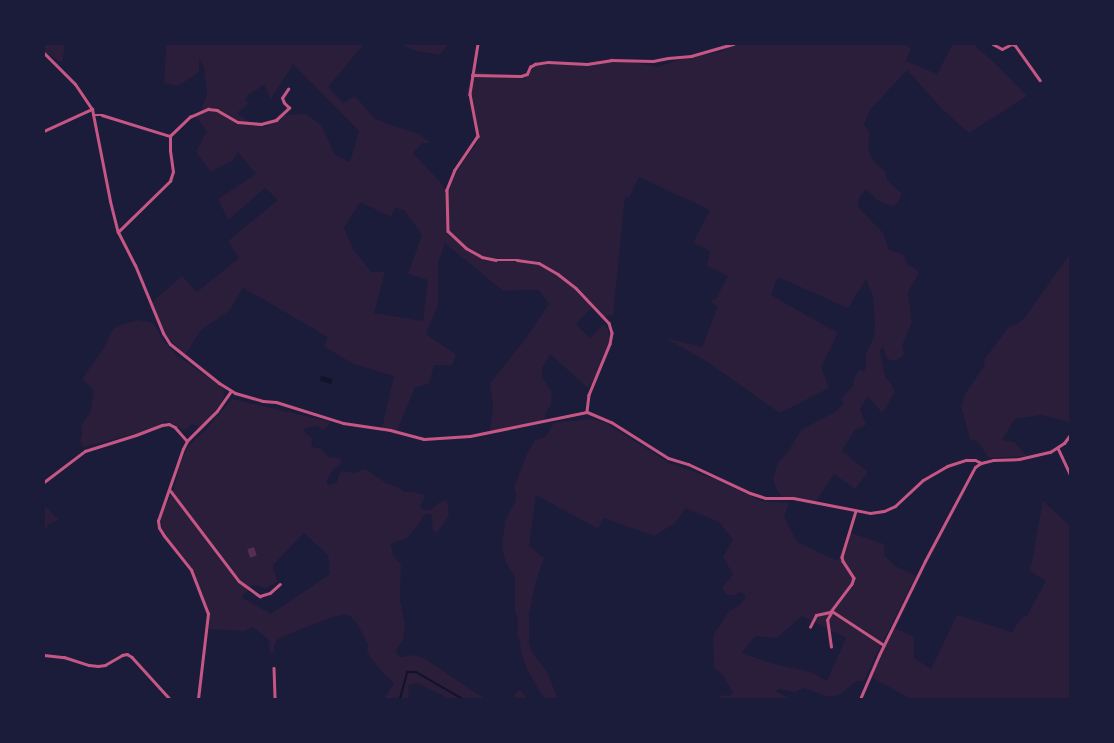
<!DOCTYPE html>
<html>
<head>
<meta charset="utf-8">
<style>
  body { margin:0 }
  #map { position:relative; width:1114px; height:743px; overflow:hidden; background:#1b1b3a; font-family:"Fira Sans",sans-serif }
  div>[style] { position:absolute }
  .green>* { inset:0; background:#2a1e3b }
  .water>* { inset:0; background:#12122b; transform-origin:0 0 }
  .stream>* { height:1.5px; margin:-0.75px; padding:0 0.75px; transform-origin:0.75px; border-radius:0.75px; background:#12122b }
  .building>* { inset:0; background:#542f53; transform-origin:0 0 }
  .minor>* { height:2.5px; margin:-1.25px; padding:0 1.25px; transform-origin:1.25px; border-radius:1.25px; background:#c65784 }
  .tertiary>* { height:3px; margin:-1.5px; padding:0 1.5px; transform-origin:1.5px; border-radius:1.5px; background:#c65784 }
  span { translate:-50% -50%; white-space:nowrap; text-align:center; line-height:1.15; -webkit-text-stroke:3.5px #1b1b3a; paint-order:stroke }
  .frame { position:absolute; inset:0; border:45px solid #1b1b3a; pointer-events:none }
</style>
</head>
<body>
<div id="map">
  <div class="green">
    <i style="clip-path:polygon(44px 44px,65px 44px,62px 63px,44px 51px)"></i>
    <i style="clip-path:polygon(evenodd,166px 44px,364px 44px,328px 87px,343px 103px,355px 96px,374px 118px,390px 125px,419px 134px,431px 143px,422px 143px,413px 153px,441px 183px,446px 191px,449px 193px,454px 177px,461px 164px,475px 146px,478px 139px,478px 127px,472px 96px,466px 92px,474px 71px,525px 79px,535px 66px,546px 64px,592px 64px,611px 58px,658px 67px,684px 58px,721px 52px,732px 44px,905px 44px,911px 48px,906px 61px,937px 74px,953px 44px,973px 44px,997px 65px,1027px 96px,969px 133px,943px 110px,907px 70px,870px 110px,864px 125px,870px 133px,868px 147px,870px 155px,874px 162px,885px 171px,887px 180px,902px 194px,898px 203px,893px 206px,887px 205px,879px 201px,866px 189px,859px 198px,858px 204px,860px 209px,883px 233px,889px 250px,903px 254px,908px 265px,915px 268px,919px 273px,908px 292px,912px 322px,902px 346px,904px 353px,902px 357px,896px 360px,890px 360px,886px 357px,884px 349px,882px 348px,880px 351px,885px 377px,890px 382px,895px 392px,882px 413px,868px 396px,860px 409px,866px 425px,854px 431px,842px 451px,868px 472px,855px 489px,834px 474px,815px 503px,782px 497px,776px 488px,773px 479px,778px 462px,787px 453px,801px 430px,838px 410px,843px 403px,841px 399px,843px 396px,853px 386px,854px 379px,859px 370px,864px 371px,866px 367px,866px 353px,874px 337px,875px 327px,873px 296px,866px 279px,848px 308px,778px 277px,771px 295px,838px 333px,821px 367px,829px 388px,780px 413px,706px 361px,665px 338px,702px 347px,718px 306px,710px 302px,716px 298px,728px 276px,707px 266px,710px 251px,693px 243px,710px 210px,639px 177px,629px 198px,625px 196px,613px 316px,609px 315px,606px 318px,593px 306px,576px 324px,590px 338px,604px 324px,608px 330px,611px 345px,600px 369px,588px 388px,550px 354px,542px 368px,543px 379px,551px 391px,552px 397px,551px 404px,545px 414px,545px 420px,490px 432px,493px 406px,490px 383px,523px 342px,549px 304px,539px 290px,503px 291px,445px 243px,438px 263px,438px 305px,426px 334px,456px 355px,452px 365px,434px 365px,429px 384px,415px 387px,397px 431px,382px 428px,394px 376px,353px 364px,324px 346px,328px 337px,243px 288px,229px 311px,201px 330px,185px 355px,168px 338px,159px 324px,151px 303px,182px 276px,197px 292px,239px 258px,228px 241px,278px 200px,265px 188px,228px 220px,218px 199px,256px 174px,238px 152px,232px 161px,211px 172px,196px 152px,207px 131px,194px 115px,201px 111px,207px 94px,204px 67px,199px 58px,199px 72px,178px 86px,164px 83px,166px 44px,293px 64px,359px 131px,350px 162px,335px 155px,321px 125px,306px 114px,281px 115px,265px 127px,254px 125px,239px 115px,238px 112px,249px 104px,245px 100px,248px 95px,264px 85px,271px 99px,293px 64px,166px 44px,360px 202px,391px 217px,395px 208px,404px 210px,422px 235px,408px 274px,428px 280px,423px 321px,374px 313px,385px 272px,371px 272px,353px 249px,344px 228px,360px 202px)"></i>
    <i style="clip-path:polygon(401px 44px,448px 44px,440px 55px,416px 51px)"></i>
    <i style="clip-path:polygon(1070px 254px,1070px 422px,1041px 415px,1015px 419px,1002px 440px,1014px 442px,1027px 456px,989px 458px,978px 442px,970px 439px,969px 436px,961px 406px,965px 394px,985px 365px,983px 361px,1008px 328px,1023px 320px)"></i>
    <i style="clip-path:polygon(138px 320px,153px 323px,164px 341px,175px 354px,223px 388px,224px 396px,221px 403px,201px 428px,193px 424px,184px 430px,166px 421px,142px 432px,83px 447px,80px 441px,82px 435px,81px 426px,91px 410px,94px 390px,82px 379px,105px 346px,113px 329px,121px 325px)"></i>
    <i style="clip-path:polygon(evenodd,232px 399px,331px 422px,324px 430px,317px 426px,305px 428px,304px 432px,313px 439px,311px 442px,312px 446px,315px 448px,320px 448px,329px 457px,341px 458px,342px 462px,333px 470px,327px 480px,327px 484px,330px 485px,337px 482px,339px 474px,342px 471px,354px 473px,365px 469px,386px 483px,398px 487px,404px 492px,413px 492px,424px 495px,424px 499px,420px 506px,422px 509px,431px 510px,440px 502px,447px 500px,449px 516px,437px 533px,433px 531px,431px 514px,427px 514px,423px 516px,417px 526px,407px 538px,391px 544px,393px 556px,401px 564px,400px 600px,405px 625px,403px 640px,396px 650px,397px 654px,401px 657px,414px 655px,424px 658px,485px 699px,450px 699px,417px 683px,410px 685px,408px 687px,409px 692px,408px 699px,384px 699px,394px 683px,383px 673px,370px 657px,367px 651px,368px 644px,356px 622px,350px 616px,344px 615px,333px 617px,291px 633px,277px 640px,274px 645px,274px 652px,270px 653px,269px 640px,253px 627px,244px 631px,209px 629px,210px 614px,191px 567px,162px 532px,161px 517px,174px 488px,179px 467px,188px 446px,206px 430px,232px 399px,304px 533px,328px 555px,330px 574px,271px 614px,241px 597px,253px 585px,266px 588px,277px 582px,273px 565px,304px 533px)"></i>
    <i style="clip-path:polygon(evenodd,592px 419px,606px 423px,669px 463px,715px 479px,761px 501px,789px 503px,784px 517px,797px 542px,838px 561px,848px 532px,884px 544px,884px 555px,895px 566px,916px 576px,872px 663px,864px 681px,855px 682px,840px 695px,829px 697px,804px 688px,795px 692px,779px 689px,775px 691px,790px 699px,719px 699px,721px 695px,729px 696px,733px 693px,723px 675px,714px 667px,713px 636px,729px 611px,739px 606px,746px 597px,742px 592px,731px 596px,726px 594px,722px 588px,733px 574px,723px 557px,733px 540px,719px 522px,686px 508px,675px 523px,654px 536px,604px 518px,598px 529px,536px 495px,529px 546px,544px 558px,536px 581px,529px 615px,529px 643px,532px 652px,547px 672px,558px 699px,546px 699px,542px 695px,527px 669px,521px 653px,520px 643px,517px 634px,518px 621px,515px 610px,515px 576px,506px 563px,502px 547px,505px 521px,515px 502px,516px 494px,514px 487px,527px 454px,535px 440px,545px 437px,554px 423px,592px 419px,802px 616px,846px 638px,827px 681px,811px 672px,774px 664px,742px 653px,755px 636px,777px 638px,802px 616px)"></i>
    <i style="clip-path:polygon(1043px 501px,1070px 526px,1070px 699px,911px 699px,871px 677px,895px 628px,914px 637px,914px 658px,931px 669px,957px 615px,1012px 632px,1022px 617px,1027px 616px,1046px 581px,1030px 571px)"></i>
    <i style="clip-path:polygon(44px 505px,59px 520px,49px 524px,44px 532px)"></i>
    <i style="clip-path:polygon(520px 690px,525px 695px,527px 699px,515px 699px,515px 693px)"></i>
  </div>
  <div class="water">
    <i style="left:321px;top:376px;width:12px;height:5px;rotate:14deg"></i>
  </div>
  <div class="stream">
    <i style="left:400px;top:699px;width:28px;rotate:-75deg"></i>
    <i style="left:407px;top:672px;width:9px"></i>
    <i style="left:416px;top:672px;width:54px;rotate:29.9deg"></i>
  </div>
  <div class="building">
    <i style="left:254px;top:547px;width:9px;height:7px;rotate:72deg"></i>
  </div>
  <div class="minor">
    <i style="left:478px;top:44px;width:51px;rotate:99.1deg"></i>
    <i style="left:470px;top:94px;width:43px;rotate:79.2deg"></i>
    <i style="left:478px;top:136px;width:41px;rotate:124.1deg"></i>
    <i style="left:455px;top:170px;width:22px;rotate:112deg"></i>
    <i style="left:447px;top:190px;width:41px;rotate:88.6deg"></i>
    <i style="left:448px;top:231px;width:25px;rotate:43deg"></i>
    <i style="left:466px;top:248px;width:18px;rotate:29deg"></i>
    <i style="left:482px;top:257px;width:14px;rotate:12deg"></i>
    <i style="left:496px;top:260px;width:21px"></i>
    <i style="left:517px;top:260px;width:22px;rotate:8deg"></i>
    <i style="left:539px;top:263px;width:22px;rotate:30deg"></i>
    <i style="left:558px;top:274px;width:23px;rotate:38deg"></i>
    <i style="left:576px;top:288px;width:48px;rotate:46.7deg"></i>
    <i style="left:609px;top:323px;width:10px;rotate:73deg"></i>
    <i style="left:612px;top:333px;width:11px;rotate:100deg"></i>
    <i style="left:610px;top:344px;width:55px;rotate:112.4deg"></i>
    <i style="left:589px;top:395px;width:17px;rotate:97deg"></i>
    <i style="left:993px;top:44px;width:10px;rotate:29deg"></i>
    <i style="left:1002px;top:49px;width:11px;rotate:-27deg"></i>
    <i style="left:1012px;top:44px;width:3px;rotate:18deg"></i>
    <i style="left:1015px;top:45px;width:43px;rotate:54.5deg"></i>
    <i style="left:472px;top:75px;width:49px;rotate:1.2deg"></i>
    <i style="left:521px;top:76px;width:6px;rotate:-18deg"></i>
    <i style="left:527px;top:74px;width:8px;rotate:-67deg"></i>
    <i style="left:530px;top:67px;width:6px;rotate:-31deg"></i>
    <i style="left:535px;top:64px;width:13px;rotate:-9deg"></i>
    <i style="left:548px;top:62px;width:39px;rotate:3deg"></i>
    <i style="left:587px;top:64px;width:24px;rotate:-9deg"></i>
    <i style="left:611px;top:60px;width:42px;rotate:1.4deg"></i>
    <i style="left:653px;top:61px;width:15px;rotate:-11deg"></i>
    <i style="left:668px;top:58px;width:23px;rotate:-5deg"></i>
    <i style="left:691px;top:56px;width:44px;rotate:-15.9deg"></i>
    <i style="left:93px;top:115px;width:9px"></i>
    <i style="left:102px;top:115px;width:71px;rotate:17.2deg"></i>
    <i style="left:170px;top:136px;width:28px;rotate:-44deg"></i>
    <i style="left:190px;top:117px;width:20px;rotate:-24deg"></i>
    <i style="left:208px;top:109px;width:9px;rotate:6deg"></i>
    <i style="left:217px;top:110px;width:24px;rotate:30deg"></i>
    <i style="left:238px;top:122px;width:23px;rotate:5deg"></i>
    <i style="left:261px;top:124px;width:16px;rotate:-15deg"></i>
    <i style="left:276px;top:120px;width:18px;rotate:-43deg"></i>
    <i style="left:289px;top:108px;width:7px;rotate:-135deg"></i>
    <i style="left:284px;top:103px;width:5px;rotate:-112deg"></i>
    <i style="left:282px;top:98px;width:11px;rotate:-56deg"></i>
    <i style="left:44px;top:131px;width:53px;rotate:-24.6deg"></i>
    <i style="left:118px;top:232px;width:73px;rotate:-44.4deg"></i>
    <i style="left:170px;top:181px;width:9px;rotate:-72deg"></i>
    <i style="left:173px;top:172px;width:22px;rotate:-98deg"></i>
    <i style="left:170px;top:150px;width:14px;rotate:-90deg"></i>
    <i style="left:1058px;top:448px;width:29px;rotate:65deg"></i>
    <i style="left:44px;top:482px;width:51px;rotate:-37.1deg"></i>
    <i style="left:85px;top:451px;width:53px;rotate:-17.4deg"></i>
    <i style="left:136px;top:435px;width:28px;rotate:-21deg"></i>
    <i style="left:162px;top:425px;width:7px;rotate:-8deg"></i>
    <i style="left:169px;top:424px;width:7px;rotate:27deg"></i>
    <i style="left:175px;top:427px;width:18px;rotate:49deg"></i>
    <i style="left:170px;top:490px;width:114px;rotate:52.8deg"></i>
    <i style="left:239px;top:581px;width:26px;rotate:36deg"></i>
    <i style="left:260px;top:596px;width:10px;rotate:-17deg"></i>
    <i style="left:270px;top:593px;width:13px;rotate:-42deg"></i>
    <i style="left:856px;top:511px;width:48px;rotate:106.9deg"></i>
    <i style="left:842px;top:557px;width:4px;rotate:76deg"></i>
    <i style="left:843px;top:561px;width:20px;rotate:57deg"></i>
    <i style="left:854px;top:578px;width:6px;rotate:108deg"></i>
    <i style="left:852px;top:584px;width:34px;rotate:127deg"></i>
    <i style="left:832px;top:611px;width:62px;rotate:33.2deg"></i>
    <i style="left:810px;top:627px;width:13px;rotate:-63deg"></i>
    <i style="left:816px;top:615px;width:14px;rotate:-12deg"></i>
    <i style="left:831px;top:647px;width:27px;rotate:-98deg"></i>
    <i style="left:827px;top:620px;width:10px;rotate:-61deg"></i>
    <i style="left:44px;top:655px;width:20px;rotate:6deg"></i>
    <i style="left:64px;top:657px;width:26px;rotate:18deg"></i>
    <i style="left:89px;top:665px;width:9px;rotate:6deg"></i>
    <i style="left:98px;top:666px;width:7px;rotate:-8deg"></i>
    <i style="left:105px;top:665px;width:20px;rotate:-30deg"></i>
    <i style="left:122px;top:655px;width:5px;rotate:-11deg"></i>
    <i style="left:127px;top:654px;width:6px;rotate:31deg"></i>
    <i style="left:132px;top:657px;width:57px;rotate:47.9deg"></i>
    <i style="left:274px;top:668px;width:31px;rotate:88deg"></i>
    <i style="left:198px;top:699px;width:86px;rotate:-83.3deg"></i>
    <i style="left:208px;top:614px;width:47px;rotate:-111.1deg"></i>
    <i style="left:191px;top:570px;width:43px;rotate:-128.5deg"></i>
    <i style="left:164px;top:536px;width:9px;rotate:-122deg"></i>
    <i style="left:159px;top:528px;width:7px;rotate:-98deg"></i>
    <i style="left:158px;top:521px;width:76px;rotate:-70.9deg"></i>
    <i style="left:183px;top:449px;width:9px;rotate:-63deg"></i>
    <i style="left:187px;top:441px;width:42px;rotate:-45deg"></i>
    <i style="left:217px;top:411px;width:24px;rotate:-55deg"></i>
  </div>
  <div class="tertiary">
    <i style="left:44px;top:53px;width:44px;rotate:45deg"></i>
    <i style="left:75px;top:84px;width:30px;rotate:56deg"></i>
    <i style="left:92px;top:109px;width:94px;rotate:78.9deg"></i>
    <i style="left:110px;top:201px;width:32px;rotate:76deg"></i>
    <i style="left:118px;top:232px;width:37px;rotate:63deg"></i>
    <i style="left:135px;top:265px;width:74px;rotate:67.6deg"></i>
    <i style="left:163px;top:333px;width:13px;rotate:58deg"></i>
    <i style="left:170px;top:344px;width:63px;rotate:38.5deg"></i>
    <i style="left:219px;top:383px;width:19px;rotate:32deg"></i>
    <i style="left:235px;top:393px;width:29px;rotate:16deg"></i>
    <i style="left:263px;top:401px;width:13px;rotate:4deg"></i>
    <i style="left:276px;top:402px;width:70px;rotate:17.4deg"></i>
    <i style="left:343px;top:423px;width:48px;rotate:8.5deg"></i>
    <i style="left:390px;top:430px;width:35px;rotate:15deg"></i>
    <i style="left:424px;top:439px;width:46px;rotate:-3.7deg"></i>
    <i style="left:470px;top:436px;width:119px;rotate:-11.6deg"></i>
    <i style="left:587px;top:412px;width:26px;rotate:23deg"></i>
    <i style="left:611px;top:422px;width:67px;rotate:32.3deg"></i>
    <i style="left:668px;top:458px;width:21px;rotate:17deg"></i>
    <i style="left:688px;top:464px;width:68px;rotate:25.1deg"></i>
    <i style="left:750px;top:493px;width:16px;rotate:18deg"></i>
    <i style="left:765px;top:498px;width:28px"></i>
    <i style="left:793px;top:498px;width:78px;rotate:11deg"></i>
    <i style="left:870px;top:513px;width:14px;rotate:-8deg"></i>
    <i style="left:884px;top:511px;width:12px;rotate:-24deg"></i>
    <i style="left:895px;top:506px;width:38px;rotate:-43deg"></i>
    <i style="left:923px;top:480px;width:28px;rotate:-30deg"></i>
    <i style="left:947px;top:466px;width:20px;rotate:-18deg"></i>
    <i style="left:966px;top:460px;width:9px"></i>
    <i style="left:975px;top:460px;width:7px;rotate:27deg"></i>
    <i style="left:860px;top:699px;width:48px;rotate:-66.6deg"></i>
    <i style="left:879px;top:655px;width:105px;rotate:-63.9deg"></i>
    <i style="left:925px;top:561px;width:106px;rotate:-62deg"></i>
    <i style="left:975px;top:467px;width:7px;rotate:-34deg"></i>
    <i style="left:981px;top:463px;width:12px;rotate:-14deg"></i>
    <i style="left:993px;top:460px;width:26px;rotate:-2deg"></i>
    <i style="left:1019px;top:459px;width:32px;rotate:-13deg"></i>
    <i style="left:1050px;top:452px;width:17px;rotate:-33deg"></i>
    <i style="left:1064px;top:443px;width:10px;rotate:-53deg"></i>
  </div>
  <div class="frame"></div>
</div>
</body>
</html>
